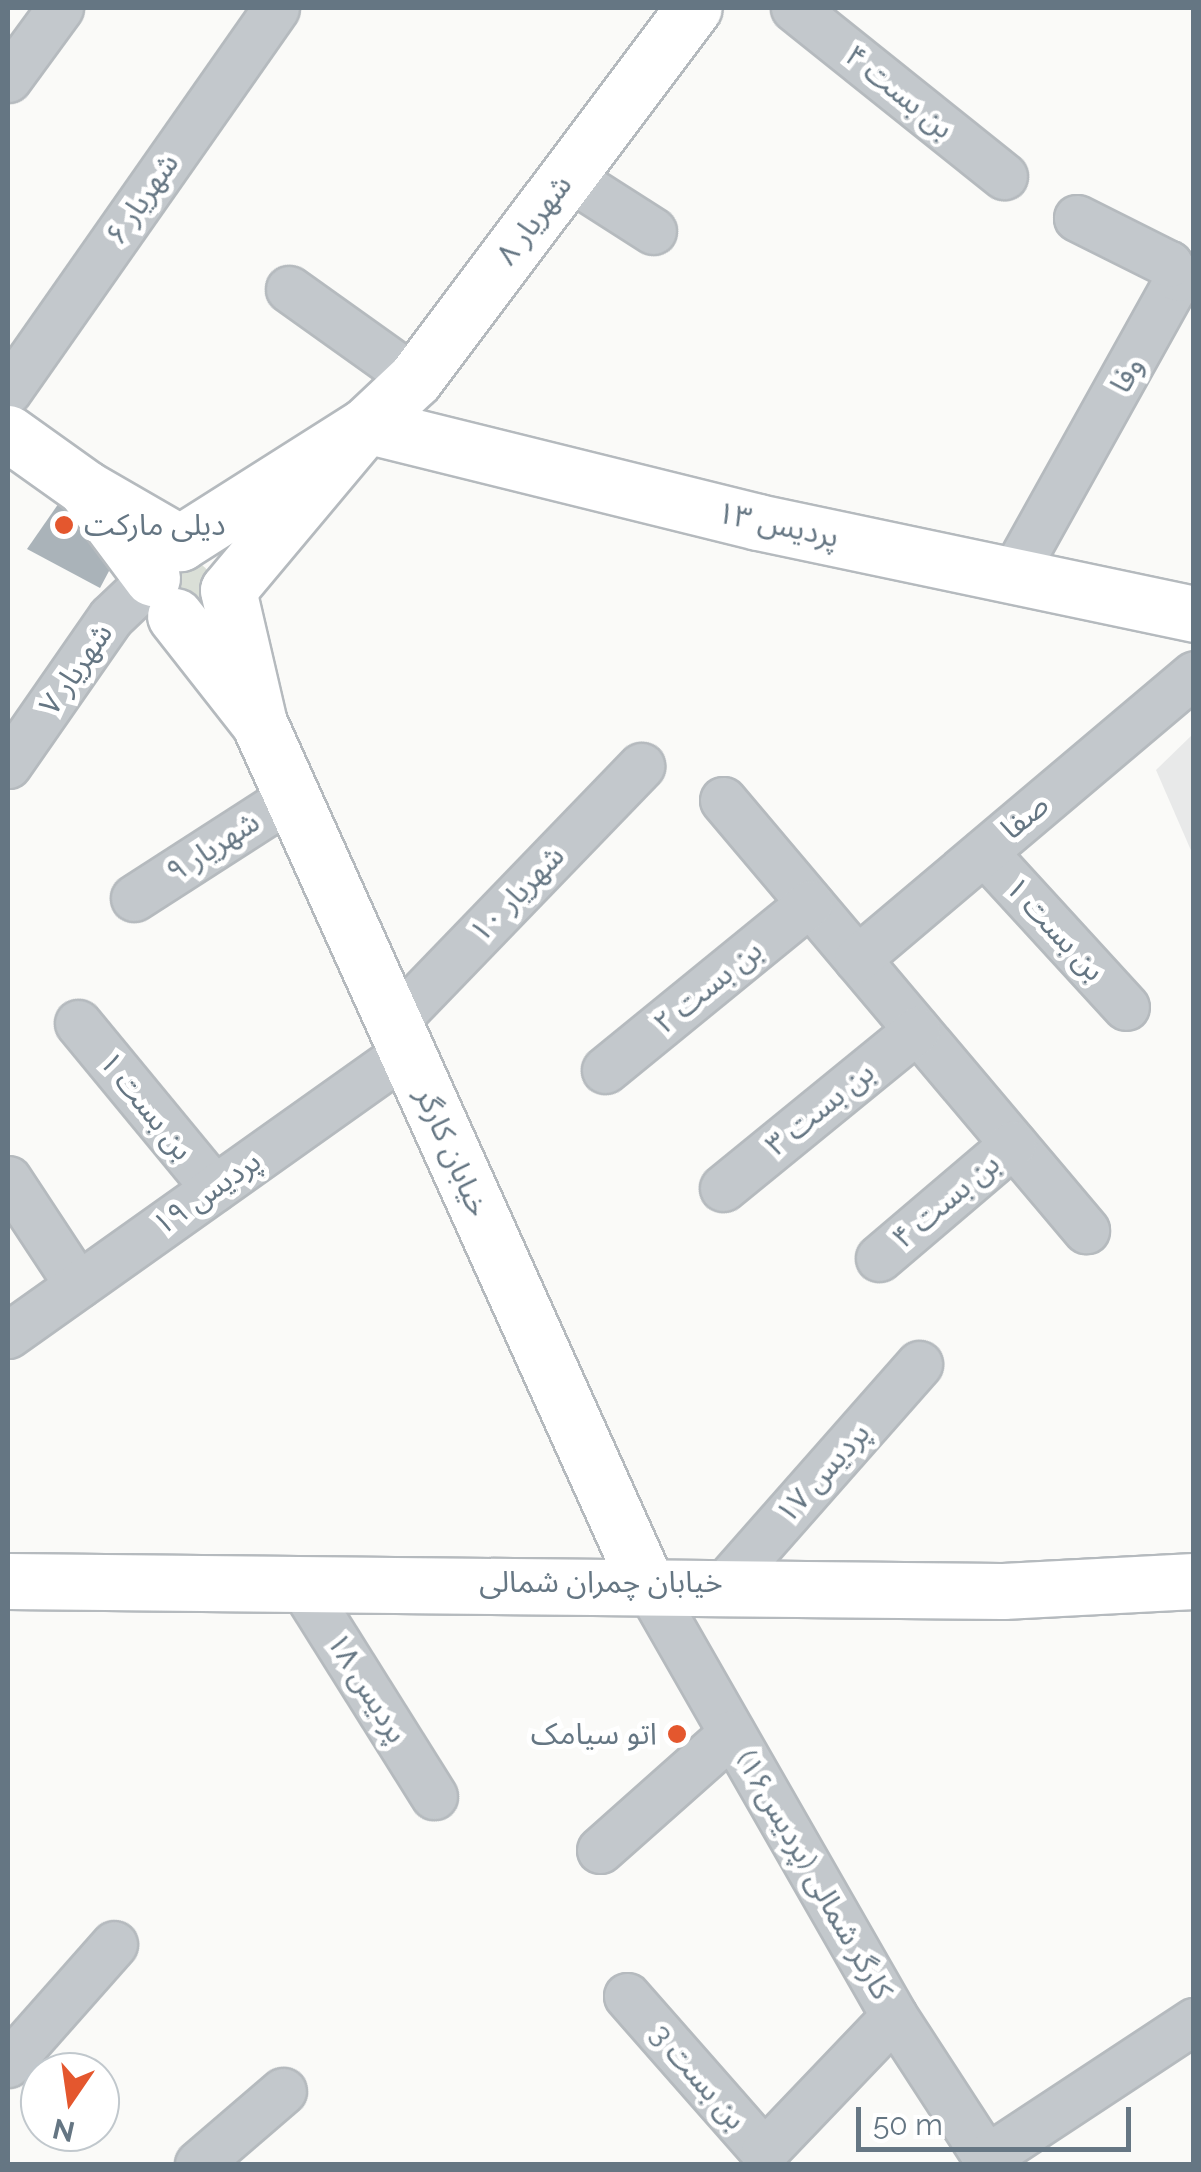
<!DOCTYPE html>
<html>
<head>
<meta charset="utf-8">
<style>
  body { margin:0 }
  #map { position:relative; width:1201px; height:2172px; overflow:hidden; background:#fafaf8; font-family:Raleway,"Noto Sans Arabic",sans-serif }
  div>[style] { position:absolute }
  .built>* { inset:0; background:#e8e9e9 }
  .green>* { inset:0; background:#dadfd7 }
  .round { border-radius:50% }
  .building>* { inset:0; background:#aab3b9 }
  .roads { filter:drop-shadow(2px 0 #b5babe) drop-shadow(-2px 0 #b5babe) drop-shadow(0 2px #b5babe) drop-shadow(0 -2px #b5babe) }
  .minor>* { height:45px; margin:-22.5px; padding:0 22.5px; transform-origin:22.5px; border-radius:22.5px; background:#c3c8cc }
  .major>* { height:55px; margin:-27.5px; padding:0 27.5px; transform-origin:27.5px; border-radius:27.5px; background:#fff }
  .dots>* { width:28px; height:28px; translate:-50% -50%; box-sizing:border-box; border:5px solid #fff; border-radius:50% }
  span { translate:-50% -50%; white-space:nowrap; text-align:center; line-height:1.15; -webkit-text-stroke:10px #fff; paint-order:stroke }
  .street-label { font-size:30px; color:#657683 }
  .poi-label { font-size:30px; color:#657683 }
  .left { translate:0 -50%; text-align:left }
  .right { translate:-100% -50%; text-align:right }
  .frame { position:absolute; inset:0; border:10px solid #657683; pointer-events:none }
  .north { position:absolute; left:20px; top:2052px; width:100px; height:100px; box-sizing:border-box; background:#fff; border:2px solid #c1c8cd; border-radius:50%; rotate:193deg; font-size:28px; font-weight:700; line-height:40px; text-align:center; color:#657683 }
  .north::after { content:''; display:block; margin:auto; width:35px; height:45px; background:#e4572e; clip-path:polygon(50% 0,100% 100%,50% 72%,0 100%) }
  .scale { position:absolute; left:856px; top:2107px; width:275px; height:45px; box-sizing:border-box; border:5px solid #657683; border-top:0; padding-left:12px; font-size:30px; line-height:35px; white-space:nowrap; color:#657683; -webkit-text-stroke:8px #fff; paint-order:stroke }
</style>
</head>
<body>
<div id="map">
  <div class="built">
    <i style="clip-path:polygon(1193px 734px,1193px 855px,1156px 770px)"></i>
  </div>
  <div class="green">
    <i class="round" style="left:171px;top:562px;width:40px;height:40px"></i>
  </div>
  <div class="building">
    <i style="clip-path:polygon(61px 500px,117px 556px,100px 588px,27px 549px)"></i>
  </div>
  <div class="roads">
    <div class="minor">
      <i style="left:794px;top:8px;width:269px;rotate:38.7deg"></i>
      <i style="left:8px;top:79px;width:88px;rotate:-53.8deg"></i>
      <i style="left:567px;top:176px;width:102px;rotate:32.6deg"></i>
      <i style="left:289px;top:289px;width:155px;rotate:35.5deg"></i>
      <i style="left:8px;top:391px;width:467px;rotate:-55deg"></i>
      <i style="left:1014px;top:573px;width:338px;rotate:-60.9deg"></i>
      <i style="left:1178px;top:278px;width:17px;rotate:-123deg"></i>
      <i style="left:1169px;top:264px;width:103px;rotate:-153.4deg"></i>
      <i style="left:8px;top:765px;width:180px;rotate:-55.2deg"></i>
      <i style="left:111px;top:617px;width:57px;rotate:-43.6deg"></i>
      <i style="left:723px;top:800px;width:563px;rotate:49.83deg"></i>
      <i style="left:984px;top:852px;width:210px;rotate:47.5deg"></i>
      <i style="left:134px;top:898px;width:188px;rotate:-32.8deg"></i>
      <i style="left:857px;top:959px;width:441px;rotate:-40.2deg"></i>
      <i style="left:394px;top:1022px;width:356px;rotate:-46deg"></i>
      <i style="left:78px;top:1023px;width:214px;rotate:50.5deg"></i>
      <i style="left:605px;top:1070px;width:264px;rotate:-39.2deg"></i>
      <i style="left:8px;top:1179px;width:127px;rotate:56.6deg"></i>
      <i style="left:723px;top:1188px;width:250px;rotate:-39.2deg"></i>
      <i style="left:879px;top:1258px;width:176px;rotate:-40.4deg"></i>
      <i style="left:8px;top:1335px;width:490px;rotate:-35.4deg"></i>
      <i style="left:299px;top:1581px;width:254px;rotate:57.9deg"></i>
      <i style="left:645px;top:1581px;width:501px;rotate:60.21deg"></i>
      <i style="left:894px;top:2016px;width:176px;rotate:57deg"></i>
      <i style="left:726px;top:1583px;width:292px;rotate:-48.6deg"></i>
      <i style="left:600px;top:1850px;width:176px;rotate:-41.6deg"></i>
      <i style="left:627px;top:1996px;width:208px;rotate:48.7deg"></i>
      <i style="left:764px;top:2152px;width:188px;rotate:-46.3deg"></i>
      <i style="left:8px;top:2064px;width:160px;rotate:-48.5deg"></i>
      <i style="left:986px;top:2158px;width:249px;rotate:-33.4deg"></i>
      <i style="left:198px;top:2164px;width:112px;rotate:-40.7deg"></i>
    </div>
    <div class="major">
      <i style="left:366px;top:425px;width:404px;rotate:13.9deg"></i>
      <i style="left:758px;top:522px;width:446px;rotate:11.9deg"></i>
      <i style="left:366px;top:425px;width:67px;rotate:-43.2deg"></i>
      <i style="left:415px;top:379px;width:464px;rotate:-53.1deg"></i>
      <i style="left:8px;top:433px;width:95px;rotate:35.5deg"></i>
      <i style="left:152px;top:578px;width:112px;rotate:-126.7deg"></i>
      <i style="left:85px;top:488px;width:110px;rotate:30.1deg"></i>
      <i style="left:180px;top:543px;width:220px;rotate:-32.4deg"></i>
      <i style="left:366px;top:425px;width:215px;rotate:129.9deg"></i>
      <i style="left:228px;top:590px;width:137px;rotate:76.9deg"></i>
      <i style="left:259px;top:723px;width:136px;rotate:-128.1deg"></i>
      <i style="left:259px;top:723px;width:941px;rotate:65.78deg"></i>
      <i style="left:8px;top:1581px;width:995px;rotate:0.58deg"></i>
      <i style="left:1003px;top:1591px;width:191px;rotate:-3deg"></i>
    </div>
  </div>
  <div class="dots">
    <i style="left:64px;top:525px;background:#e4572e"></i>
    <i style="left:677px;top:1734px;background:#e4572e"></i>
  </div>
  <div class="street-label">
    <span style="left:899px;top:92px;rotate:39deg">بن بست ۴</span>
    <span style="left:142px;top:199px;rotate:-55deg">شهریار ۶</span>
    <span style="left:534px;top:220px;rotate:-53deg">شهریار ۸</span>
    <span style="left:1127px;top:375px;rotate:-60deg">وفا</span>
    <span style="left:778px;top:525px;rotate:12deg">پردیس ۱۳</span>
    <span style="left:76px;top:669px;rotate:-55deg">شهریار ۷</span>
    <span style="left:1025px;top:817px;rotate:-40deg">صفا</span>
    <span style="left:213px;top:847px;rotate:-33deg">شهریار ۹</span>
    <span style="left:517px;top:894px;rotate:-46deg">شهریار ۱۰</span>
    <span style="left:1055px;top:929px;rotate:47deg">بن بست ۱</span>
    <span style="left:708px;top:987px;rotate:-39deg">بن بست ۲</span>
    <span style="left:146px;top:1106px;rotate:51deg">بن بست ۱</span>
    <span style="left:820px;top:1109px;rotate:-39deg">بن بست ۳</span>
    <span style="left:452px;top:1152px;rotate:66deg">خیابان کارگر</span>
    <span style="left:207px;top:1193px;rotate:-35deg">پردیس ۱۹</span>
    <span style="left:946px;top:1201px;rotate:-40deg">بن بست ۴</span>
    <span style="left:823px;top:1473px;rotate:-48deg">پردیس ۱۷</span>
    <span style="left:601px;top:1582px">خیابان چمران شمالی</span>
    <span style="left:367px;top:1688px;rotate:58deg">پردیس ۱۸</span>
    <span style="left:814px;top:1875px;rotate:60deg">کارگر شمالی (پردیس۱۶)</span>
    <span style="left:698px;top:2077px;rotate:49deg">بن بست 3</span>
  </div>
  <div class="poi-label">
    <span class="left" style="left:84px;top:525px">دیلی مارکت</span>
    <span class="right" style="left:657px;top:1734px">اتو سیامک</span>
  </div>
  <div class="frame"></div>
  <div class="north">N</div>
  <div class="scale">50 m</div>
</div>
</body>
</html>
